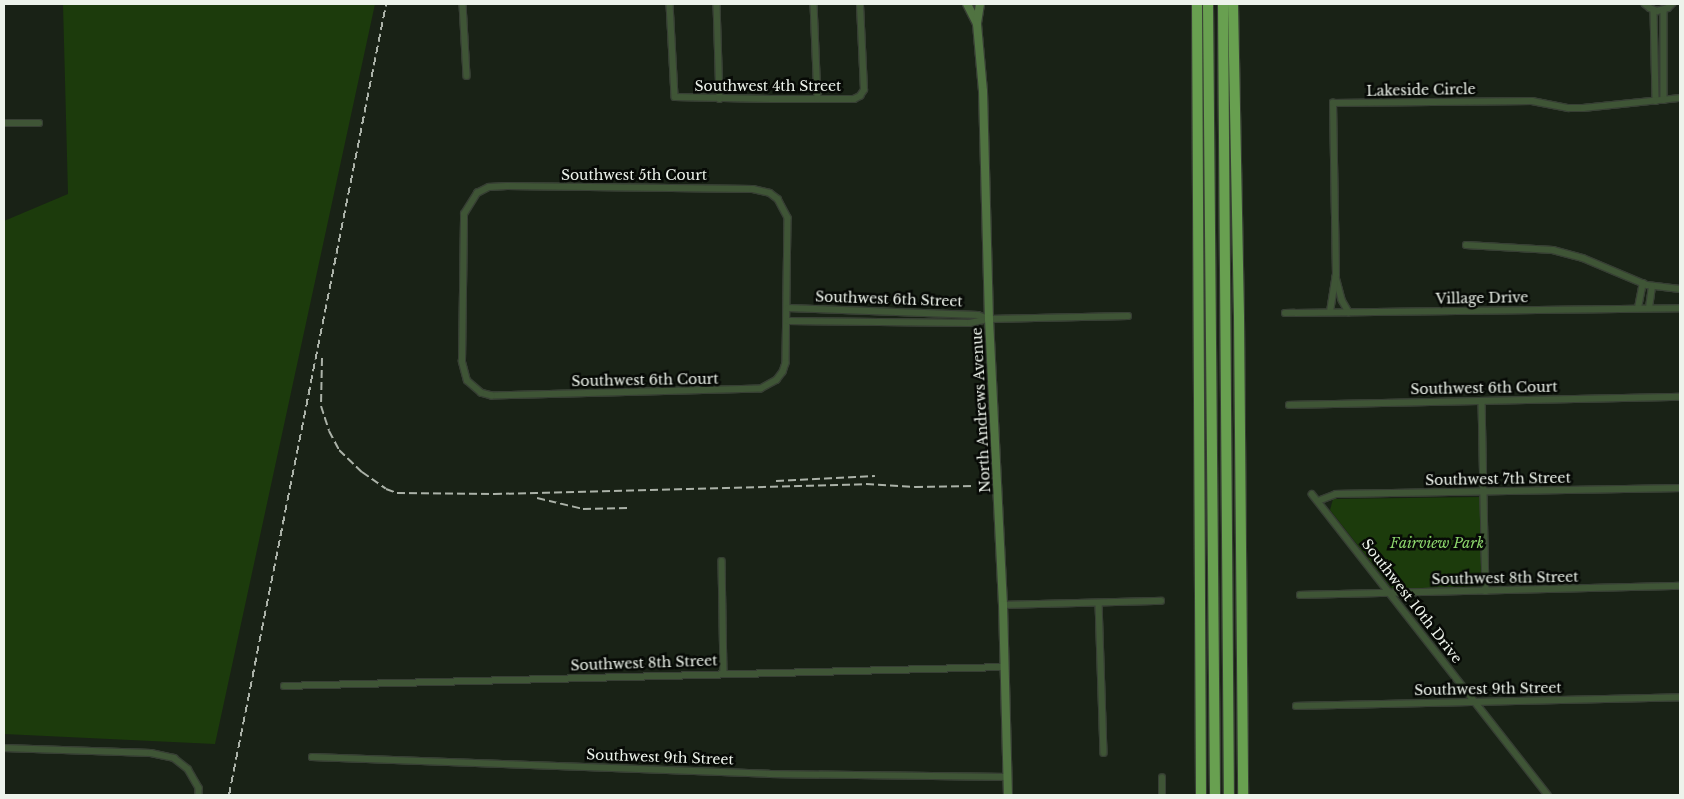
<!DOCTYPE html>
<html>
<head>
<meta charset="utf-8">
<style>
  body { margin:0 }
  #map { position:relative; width:1684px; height:799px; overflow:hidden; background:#192216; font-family:"Libre Baskerville",serif }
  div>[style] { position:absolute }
  .green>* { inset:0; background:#1c3b0c }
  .roads { filter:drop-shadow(1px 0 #373f34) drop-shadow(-1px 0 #373f34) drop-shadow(0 1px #373f34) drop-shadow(0 -1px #373f34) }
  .minor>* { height:5.5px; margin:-2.75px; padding:0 2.75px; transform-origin:2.75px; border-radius:2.75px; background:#3f5536 }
  .secondary>* { height:8px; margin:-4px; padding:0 4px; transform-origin:4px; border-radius:4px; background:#507341 }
  .motorway>* { height:10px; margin:-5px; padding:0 5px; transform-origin:5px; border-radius:5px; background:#68a050 }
  .rail>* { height:2px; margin-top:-1px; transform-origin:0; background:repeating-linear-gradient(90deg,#abb2a8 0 8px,transparent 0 12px) }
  span { translate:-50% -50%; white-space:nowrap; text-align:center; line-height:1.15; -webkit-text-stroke:5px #070a06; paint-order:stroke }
  .street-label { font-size:14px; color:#edf3eb }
  .park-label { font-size:14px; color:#8dd66d; font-style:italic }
  .frame { position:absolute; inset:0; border:5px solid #edf3eb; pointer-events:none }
</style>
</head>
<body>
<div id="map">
  <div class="green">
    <i style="clip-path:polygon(63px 4px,375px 4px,215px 744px,4px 734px,4px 221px,68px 194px)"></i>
    <i style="clip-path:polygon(1481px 497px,1483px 587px,1393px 590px,1330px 510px,1333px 499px)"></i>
  </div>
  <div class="roads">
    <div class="minor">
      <i style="left:463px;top:4px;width:72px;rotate:86.8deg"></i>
      <i style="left:670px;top:4px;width:93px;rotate:86.9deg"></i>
      <i style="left:675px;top:97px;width:96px;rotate:1.2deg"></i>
      <i style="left:771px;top:99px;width:83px"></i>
      <i style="left:854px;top:99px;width:7px;rotate:-27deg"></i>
      <i style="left:860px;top:96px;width:7px;rotate:-56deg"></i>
      <i style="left:864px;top:90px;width:86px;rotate:-92.7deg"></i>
      <i style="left:717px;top:4px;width:95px;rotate:88.2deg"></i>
      <i style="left:814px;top:4px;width:95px;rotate:87.6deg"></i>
      <i style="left:1645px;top:4px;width:6px;rotate:39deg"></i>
      <i style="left:1650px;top:8px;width:8px;rotate:23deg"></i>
      <i style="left:1657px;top:11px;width:11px;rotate:-15deg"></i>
      <i style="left:1668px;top:8px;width:6px;rotate:-45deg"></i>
      <i style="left:1654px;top:11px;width:90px;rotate:88.7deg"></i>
      <i style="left:1664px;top:11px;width:89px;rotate:90deg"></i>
      <i style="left:4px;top:123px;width:35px"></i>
      <i style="left:507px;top:186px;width:246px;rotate:0.7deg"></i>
      <i style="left:753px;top:189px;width:17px;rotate:13deg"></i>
      <i style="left:770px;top:193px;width:10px;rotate:37deg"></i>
      <i style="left:778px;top:199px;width:21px;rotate:62deg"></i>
      <i style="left:788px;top:218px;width:145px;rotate:90.8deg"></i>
      <i style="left:786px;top:363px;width:9px;rotate:108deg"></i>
      <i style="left:783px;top:372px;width:10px;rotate:127deg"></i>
      <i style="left:777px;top:380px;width:18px;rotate:151deg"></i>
      <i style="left:761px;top:389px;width:269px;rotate:178.5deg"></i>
      <i style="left:492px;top:396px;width:11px;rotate:-165deg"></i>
      <i style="left:481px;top:393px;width:18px;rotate:-139deg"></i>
      <i style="left:467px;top:381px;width:20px;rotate:-105deg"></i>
      <i style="left:462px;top:362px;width:148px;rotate:-89.2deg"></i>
      <i style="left:464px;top:214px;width:25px;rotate:-58deg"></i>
      <i style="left:477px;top:193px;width:13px;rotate:-27deg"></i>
      <i style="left:489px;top:187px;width:18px;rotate:-3deg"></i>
      <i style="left:1466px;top:245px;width:87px;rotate:3.3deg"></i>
      <i style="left:1553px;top:250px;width:31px;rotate:15deg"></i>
      <i style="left:1583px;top:258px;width:69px;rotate:22.9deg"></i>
      <i style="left:1647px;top:285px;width:33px;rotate:7deg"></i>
      <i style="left:1336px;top:277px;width:24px;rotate:75deg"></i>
      <i style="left:1342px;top:300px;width:14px;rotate:60deg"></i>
      <i style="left:788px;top:308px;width:190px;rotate:2.1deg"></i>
      <i style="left:978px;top:315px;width:12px;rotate:20deg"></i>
      <i style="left:1638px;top:308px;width:25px;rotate:-79deg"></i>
      <i style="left:1649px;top:308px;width:21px;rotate:-82deg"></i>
      <i style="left:1330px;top:312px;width:37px;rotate:-81deg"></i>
      <i style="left:1336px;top:275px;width:172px;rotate:-91deg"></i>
      <i style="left:1333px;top:103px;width:199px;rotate:-0.6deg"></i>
      <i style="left:1532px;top:101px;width:37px;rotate:11deg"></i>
      <i style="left:1568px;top:108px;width:15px"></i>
      <i style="left:1583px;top:108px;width:98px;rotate:-5.9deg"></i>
      <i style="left:1285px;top:313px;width:395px;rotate:-0.7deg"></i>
      <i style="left:788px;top:321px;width:182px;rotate:0.6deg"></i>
      <i style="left:970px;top:323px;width:19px;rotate:-12deg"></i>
      <i style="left:989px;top:319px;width:139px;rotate:-1.2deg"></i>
      <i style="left:1482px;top:401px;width:190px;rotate:88.8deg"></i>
      <i style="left:1289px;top:405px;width:391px;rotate:-1.2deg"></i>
      <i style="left:1312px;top:494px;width:382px;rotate:51.9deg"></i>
      <i style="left:1318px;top:501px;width:19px;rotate:-21deg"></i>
      <i style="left:1336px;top:494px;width:344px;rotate:-1deg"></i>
      <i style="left:722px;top:561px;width:112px;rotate:89deg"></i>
      <i style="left:1300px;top:595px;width:380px;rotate:-1.4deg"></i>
      <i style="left:1099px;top:603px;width:150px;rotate:88.1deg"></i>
      <i style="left:1003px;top:605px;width:158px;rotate:-1.5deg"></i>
      <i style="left:284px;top:686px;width:720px;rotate:-1.51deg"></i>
      <i style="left:1296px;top:706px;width:384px;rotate:-1.3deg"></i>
      <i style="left:4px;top:748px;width:147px;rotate:1.9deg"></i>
      <i style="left:151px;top:753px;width:24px;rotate:12deg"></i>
      <i style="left:174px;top:758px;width:18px;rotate:38deg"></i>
      <i style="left:188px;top:769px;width:22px;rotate:60deg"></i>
      <i style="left:199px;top:788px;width:7px;rotate:90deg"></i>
      <i style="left:312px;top:757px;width:457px;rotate:2.1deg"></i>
      <i style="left:769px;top:774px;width:239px;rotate:0.7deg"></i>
      <i style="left:1162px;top:795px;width:17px;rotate:-90deg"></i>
    </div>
    <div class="secondary">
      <i style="left:967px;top:4px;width:22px;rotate:63deg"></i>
      <i style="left:980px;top:4px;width:20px;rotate:99deg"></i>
      <i style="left:977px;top:24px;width:67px;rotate:84.9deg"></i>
      <i style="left:983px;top:91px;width:228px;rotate:88.5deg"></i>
      <i style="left:989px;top:319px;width:286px;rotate:87.2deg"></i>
      <i style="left:1003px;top:605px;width:190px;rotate:88.5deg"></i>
    </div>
    <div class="motorway">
      <i style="left:1197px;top:4px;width:791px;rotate:89.71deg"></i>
      <i style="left:1208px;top:4px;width:791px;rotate:89.49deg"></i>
      <i style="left:1223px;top:4px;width:791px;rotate:89.57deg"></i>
      <i style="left:1233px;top:4px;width:313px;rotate:88.9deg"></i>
      <i style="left:1239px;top:317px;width:478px;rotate:89.5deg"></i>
    </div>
  </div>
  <div class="rail">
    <i style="left:322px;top:358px;width:48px;rotate:91.2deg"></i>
    <i style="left:321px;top:406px;width:26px;rotate:72deg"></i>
    <i style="left:329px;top:431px;width:21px;rotate:62deg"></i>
    <i style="left:339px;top:450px;width:32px;rotate:44deg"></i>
    <i style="left:362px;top:472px;width:29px;rotate:35deg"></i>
    <i style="left:386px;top:489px;width:12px;rotate:20deg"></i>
    <i style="left:397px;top:493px;width:97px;rotate:0.6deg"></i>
    <i style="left:494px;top:494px;width:372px;rotate:-1.5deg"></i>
    <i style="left:866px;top:484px;width:49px;rotate:3.5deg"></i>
    <i style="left:915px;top:487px;width:60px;rotate:-1deg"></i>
    <i style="left:776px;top:481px;width:99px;rotate:-2.9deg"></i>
    <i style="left:537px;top:498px;width:47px;rotate:13.4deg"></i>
    <i style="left:583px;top:509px;width:45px;rotate:-1.3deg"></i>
    <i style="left:229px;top:795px;width:806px;rotate:-78.77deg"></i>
  </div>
  <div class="street-label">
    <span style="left:768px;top:86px">Southwest 4th Street</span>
    <span style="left:1421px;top:90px;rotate:-1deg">Lakeside Circle</span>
    <span style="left:634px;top:175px">Southwest 5th Court</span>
    <span style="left:1482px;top:298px;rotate:-1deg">Village Drive</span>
    <span style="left:889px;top:299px;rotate:2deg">Southwest 6th Street</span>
    <span style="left:645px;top:380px;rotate:-1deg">Southwest 6th Court</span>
    <span style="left:1484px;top:388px;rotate:-1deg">Southwest 6th Court</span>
    <span style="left:981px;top:410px;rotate:-93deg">North Andrews Avenue</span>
    <span style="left:1498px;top:479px;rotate:-1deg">Southwest 7th Street</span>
    <span style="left:1505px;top:578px;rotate:-1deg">Southwest 8th Street</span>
    <span style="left:1412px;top:601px;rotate:52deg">Southwest 10th Drive</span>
    <span style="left:644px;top:663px;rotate:-2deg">Southwest 8th Street</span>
    <span style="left:1488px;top:689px;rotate:-1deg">Southwest 9th Street</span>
    <span style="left:660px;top:757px;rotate:2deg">Southwest 9th Street</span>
  </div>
  <div class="park-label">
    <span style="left:1437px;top:543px">Fairview Park</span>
  </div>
  <div class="frame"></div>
</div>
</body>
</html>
